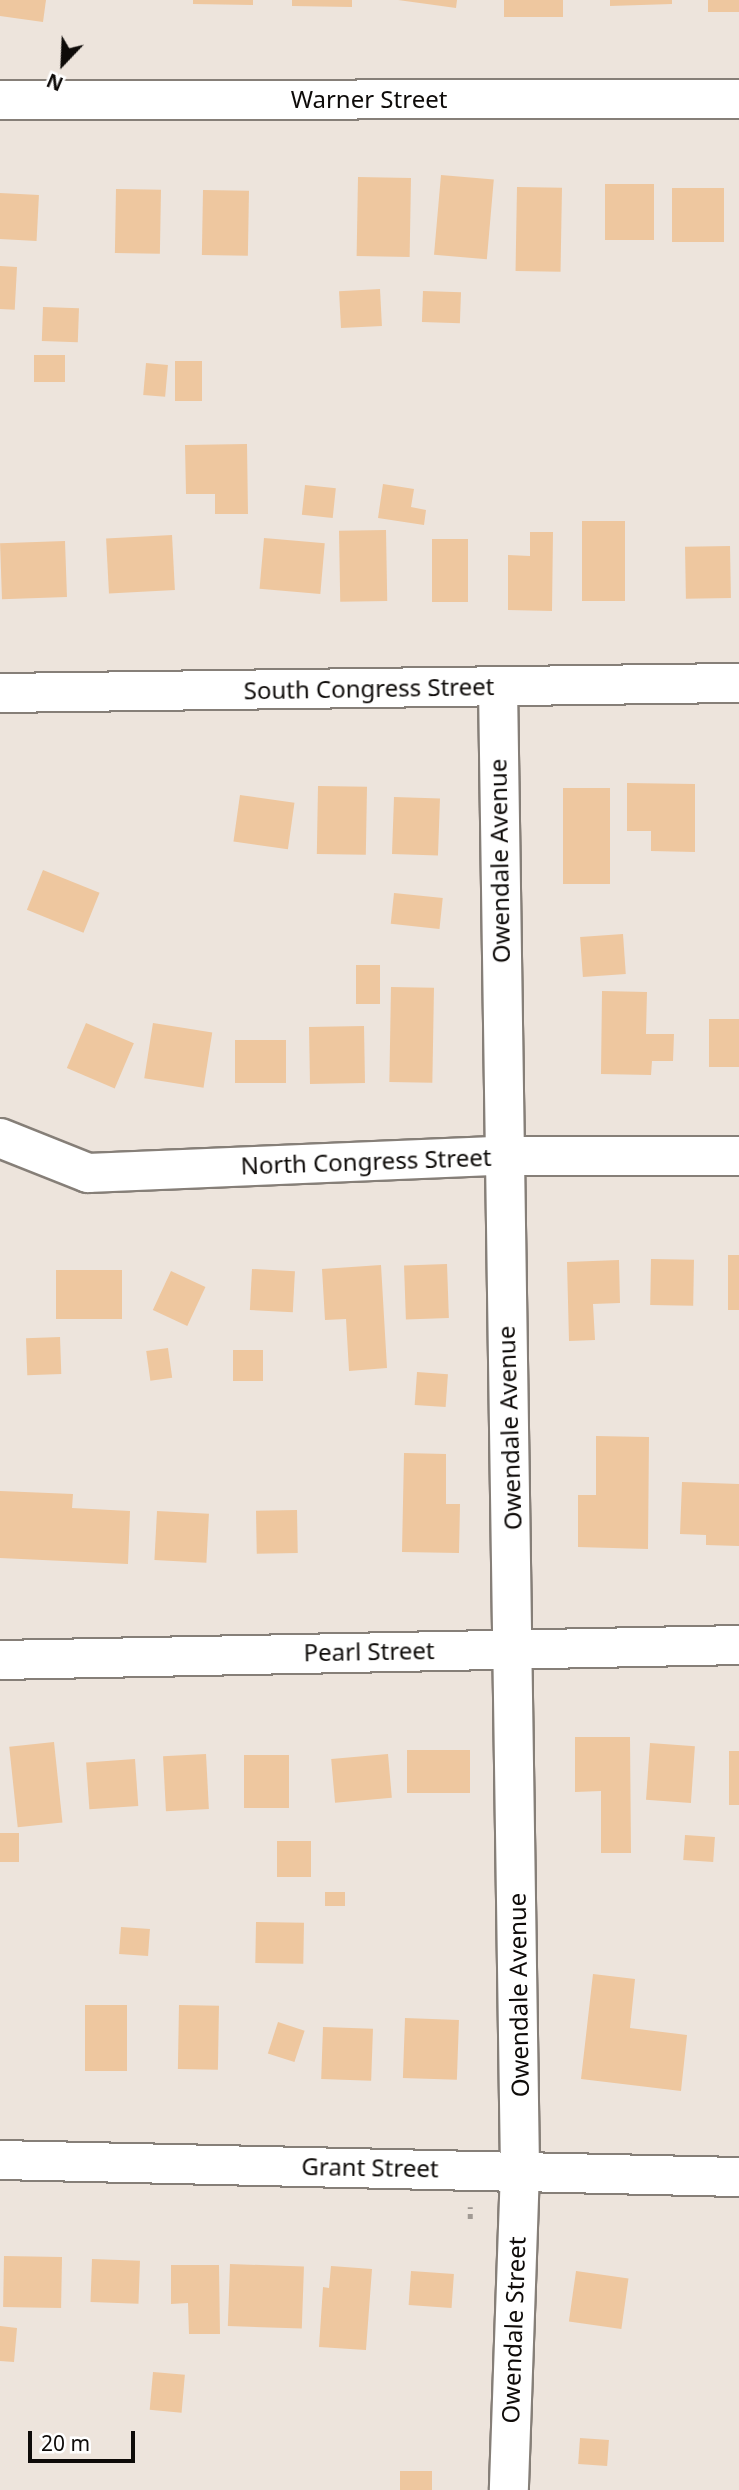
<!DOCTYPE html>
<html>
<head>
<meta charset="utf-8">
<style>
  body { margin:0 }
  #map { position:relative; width:739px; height:2490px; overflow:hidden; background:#ede4dc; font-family:"Noto Sans",sans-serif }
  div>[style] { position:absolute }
  .building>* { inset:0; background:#eec79f; transform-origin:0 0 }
  .path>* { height:4.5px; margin-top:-2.25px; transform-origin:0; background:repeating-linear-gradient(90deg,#a19a94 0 5px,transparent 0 10px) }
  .roads { filter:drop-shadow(2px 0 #867f78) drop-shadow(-2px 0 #867f78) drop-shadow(0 2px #867f78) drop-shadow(0 -2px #867f78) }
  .minor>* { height:38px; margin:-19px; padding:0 19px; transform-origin:19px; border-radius:19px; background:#fff }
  span { translate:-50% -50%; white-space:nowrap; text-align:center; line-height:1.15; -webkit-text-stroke:5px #fff; paint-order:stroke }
  .street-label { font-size:24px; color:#0e0b09 }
  .north { position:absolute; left:28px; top:28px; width:70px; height:70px; -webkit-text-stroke:5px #fff; paint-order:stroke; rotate:203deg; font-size:19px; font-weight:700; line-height:28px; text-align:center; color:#0e0b09 }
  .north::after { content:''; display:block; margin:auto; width:24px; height:32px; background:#0e0b09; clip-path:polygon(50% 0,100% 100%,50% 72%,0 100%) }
  .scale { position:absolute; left:28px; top:2431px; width:107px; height:32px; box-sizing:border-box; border:4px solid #0e0b09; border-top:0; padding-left:9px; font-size:21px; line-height:24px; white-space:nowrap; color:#0e0b09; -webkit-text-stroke:5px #fff; paint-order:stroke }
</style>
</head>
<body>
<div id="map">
  <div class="building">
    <i style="clip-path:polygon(0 0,46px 0,43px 22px,0 16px)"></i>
    <i style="clip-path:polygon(193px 0,253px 0,253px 5px,193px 4px)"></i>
    <i style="clip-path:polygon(292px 0,352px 0,352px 7px,292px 6px)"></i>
    <i style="clip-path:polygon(398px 0,457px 0,456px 8px)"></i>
    <i style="left:504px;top:0;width:59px;height:17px"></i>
    <i style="clip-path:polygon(610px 0,672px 0,672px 4px,610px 6px)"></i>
    <i style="left:708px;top:0;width:31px;height:12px"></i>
    <i style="left:441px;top:175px;width:53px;height:80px;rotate:5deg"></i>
    <i style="left:358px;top:177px;width:53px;height:79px;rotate:1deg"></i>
    <i style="left:605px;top:184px;width:49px;height:56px"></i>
    <i style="left:517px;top:187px;width:45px;height:84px;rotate:1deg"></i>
    <i style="left:672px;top:188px;width:52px;height:54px"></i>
    <i style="left:116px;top:189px;width:45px;height:64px;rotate:1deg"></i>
    <i style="left:203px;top:190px;width:46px;height:65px;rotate:1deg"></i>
    <i style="left:0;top:193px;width:39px;height:46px;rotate:3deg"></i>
    <i style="left:0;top:266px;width:17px;height:43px;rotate:3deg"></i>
    <i style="left:380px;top:289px;width:37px;height:41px;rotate:87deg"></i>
    <i style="left:423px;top:291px;width:38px;height:31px;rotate:2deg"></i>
    <i style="left:43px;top:307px;width:36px;height:34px;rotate:2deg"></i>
    <i style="left:34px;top:355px;width:31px;height:27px"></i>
    <i style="left:175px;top:361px;width:27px;height:40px"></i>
    <i style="left:146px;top:363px;width:22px;height:32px;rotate:5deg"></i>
    <i style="clip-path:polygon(247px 444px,248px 514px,215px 514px,215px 494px,186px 494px,185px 445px)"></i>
    <i style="clip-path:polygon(383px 484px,414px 489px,411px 507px,426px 510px,424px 525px,378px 518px)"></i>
    <i style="left:305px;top:485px;width:31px;height:30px;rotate:6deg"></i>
    <i style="left:582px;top:521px;width:43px;height:80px"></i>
    <i style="left:386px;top:530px;width:71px;height:47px;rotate:89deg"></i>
    <i style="clip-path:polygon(530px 532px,553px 532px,552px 611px,508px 610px,508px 555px,530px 556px)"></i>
    <i style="left:172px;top:535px;width:55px;height:66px;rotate:87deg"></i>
    <i style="left:264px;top:538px;width:61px;height:51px;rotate:5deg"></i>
    <i style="left:432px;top:539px;width:36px;height:63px"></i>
    <i style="left:65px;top:541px;width:56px;height:65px;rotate:88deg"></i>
    <i style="left:730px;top:546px;width:52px;height:45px;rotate:89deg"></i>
    <i style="clip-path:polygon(627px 783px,695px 784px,695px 852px,651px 851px,651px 831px,627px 831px)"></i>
    <i style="left:318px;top:786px;width:49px;height:68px;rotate:1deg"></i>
    <i style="left:563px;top:788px;width:47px;height:96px"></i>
    <i style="left:240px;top:795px;width:55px;height:47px;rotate:8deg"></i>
    <i style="left:394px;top:797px;width:46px;height:57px;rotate:2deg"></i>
    <i style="left:43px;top:870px;width:61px;height:43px;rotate:22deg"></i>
    <i style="left:394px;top:893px;width:49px;height:31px;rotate:6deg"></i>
    <i style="left:623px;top:934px;width:40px;height:43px;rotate:86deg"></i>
    <i style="left:356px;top:965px;width:24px;height:39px"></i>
    <i style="left:391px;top:987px;width:43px;height:95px;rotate:1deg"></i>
    <i style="clip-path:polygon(602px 991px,647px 992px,646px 1034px,674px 1034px,673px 1061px,652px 1061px,651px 1075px,601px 1074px)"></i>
    <i style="left:739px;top:1019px;width:48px;height:30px;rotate:90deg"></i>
    <i style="left:86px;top:1023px;width:52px;height:49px;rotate:23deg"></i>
    <i style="left:153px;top:1023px;width:60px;height:56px;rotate:9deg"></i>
    <i style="left:364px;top:1026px;width:57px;height:55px;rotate:89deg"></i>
    <i style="left:235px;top:1040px;width:51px;height:43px"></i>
    <i style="left:728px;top:1255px;width:11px;height:55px"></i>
    <i style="left:651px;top:1259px;width:43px;height:46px;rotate:1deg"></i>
    <i style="clip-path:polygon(619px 1260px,620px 1303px,593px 1304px,595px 1340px,569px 1341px,567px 1262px)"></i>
    <i style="left:447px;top:1264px;width:54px;height:43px;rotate:88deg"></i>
    <i style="clip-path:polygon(381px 1265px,387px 1368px,349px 1371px,346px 1319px,325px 1320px,322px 1269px)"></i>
    <i style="left:252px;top:1269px;width:43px;height:41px;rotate:3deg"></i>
    <i style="left:56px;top:1270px;width:66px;height:49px"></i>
    <i style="left:171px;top:1271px;width:38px;height:43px;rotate:25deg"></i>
    <i style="left:60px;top:1337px;width:37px;height:34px;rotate:88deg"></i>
    <i style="left:168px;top:1348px;width:30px;height:22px;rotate:82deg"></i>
    <i style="left:233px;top:1350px;width:30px;height:31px"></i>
    <i style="left:417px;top:1372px;width:31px;height:33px;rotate:4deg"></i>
    <i style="clip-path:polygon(596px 1436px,649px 1437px,648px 1549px,578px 1547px,578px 1495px,596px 1495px)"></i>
    <i style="clip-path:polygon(404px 1453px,446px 1454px,446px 1504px,460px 1504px,459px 1553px,402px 1552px)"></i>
    <i style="clip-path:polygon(682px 1482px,739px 1484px,739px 1546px,706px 1545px,706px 1535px,680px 1534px)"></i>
    <i style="clip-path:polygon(0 1491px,73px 1494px,72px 1508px,130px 1511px,128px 1564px,0 1558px)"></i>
    <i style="left:297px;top:1510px;width:43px;height:41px;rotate:89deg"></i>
    <i style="left:157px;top:1511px;width:52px;height:49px;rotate:3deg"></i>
    <i style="clip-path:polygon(575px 1737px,630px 1737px,631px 1853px,601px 1853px,601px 1791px,575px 1792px)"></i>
    <i style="left:54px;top:1742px;width:81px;height:45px;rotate:84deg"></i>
    <i style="left:650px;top:1743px;width:45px;height:57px;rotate:4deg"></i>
    <i style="left:407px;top:1750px;width:63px;height:43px"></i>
    <i style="left:739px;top:1751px;width:54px;height:10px;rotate:90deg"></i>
    <i style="left:206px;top:1754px;width:55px;height:43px;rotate:87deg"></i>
    <i style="left:388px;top:1754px;width:44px;height:57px;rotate:85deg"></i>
    <i style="left:244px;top:1755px;width:45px;height:53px"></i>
    <i style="left:135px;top:1759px;width:47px;height:49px;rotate:86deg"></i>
    <i style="left:0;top:1833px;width:19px;height:29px"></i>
    <i style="left:685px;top:1835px;width:30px;height:25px;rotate:4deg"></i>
    <i style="left:277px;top:1841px;width:34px;height:36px"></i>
    <i style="left:345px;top:1892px;width:14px;height:20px;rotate:90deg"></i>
    <i style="left:256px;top:1922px;width:48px;height:41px;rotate:1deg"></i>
    <i style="left:121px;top:1927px;width:29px;height:27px;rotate:4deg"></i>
    <i style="clip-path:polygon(593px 1974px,635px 1979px,630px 2028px,687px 2035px,681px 2091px,581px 2079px)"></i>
    <i style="left:85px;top:2005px;width:42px;height:66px"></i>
    <i style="left:179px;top:2005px;width:40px;height:64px;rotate:1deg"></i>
    <i style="left:405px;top:2018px;width:54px;height:60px;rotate:2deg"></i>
    <i style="left:278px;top:2022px;width:28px;height:33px;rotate:18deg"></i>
    <i style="left:323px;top:2027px;width:50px;height:52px;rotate:2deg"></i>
    <i style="left:4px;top:2256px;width:58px;height:51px;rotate:1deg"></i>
    <i style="left:92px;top:2259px;width:48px;height:43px;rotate:2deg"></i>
    <i style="left:230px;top:2264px;width:74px;height:62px;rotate:2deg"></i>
    <i style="clip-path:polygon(171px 2265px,219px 2265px,220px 2334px,189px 2334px,188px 2303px,171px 2304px)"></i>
    <i style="clip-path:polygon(331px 2266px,372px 2269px,366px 2350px,319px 2347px,323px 2287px,329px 2288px)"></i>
    <i style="left:411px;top:2271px;width:43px;height:34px;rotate:4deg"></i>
    <i style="left:576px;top:2271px;width:53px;height:51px;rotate:8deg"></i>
    <i style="clip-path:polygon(0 2326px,17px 2328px,14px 2362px,0 2361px)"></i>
    <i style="left:153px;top:2372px;width:32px;height:38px;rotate:5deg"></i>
    <i style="left:580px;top:2438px;width:29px;height:26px;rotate:4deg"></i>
    <i style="left:400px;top:2471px;width:32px;height:19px"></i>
  </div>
  <div class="path">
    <i style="left:470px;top:2219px;width:12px;rotate:-90deg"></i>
  </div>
  <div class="roads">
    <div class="minor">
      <i style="left:0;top:100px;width:739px;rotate:-0.08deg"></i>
      <i style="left:498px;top:686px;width:1484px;rotate:89.15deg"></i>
      <i style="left:520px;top:2170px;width:320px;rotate:92deg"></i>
      <i style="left:0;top:693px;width:739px;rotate:-0.78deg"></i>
      <i style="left:0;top:1138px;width:95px;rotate:21.7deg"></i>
      <i style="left:88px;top:1173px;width:414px;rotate:-2.4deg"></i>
      <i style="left:502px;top:1156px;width:237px"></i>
      <i style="left:0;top:1660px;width:739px;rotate:-1.16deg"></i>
      <i style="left:0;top:2160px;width:739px;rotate:1.32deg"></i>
    </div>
  </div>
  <div class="street-label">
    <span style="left:369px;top:99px">Warner Street</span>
    <span style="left:369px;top:688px;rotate:-1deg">South Congress Street</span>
    <span style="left:499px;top:861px;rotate:-91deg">Owendale Avenue</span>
    <span style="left:366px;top:1161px;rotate:-2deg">North Congress Street</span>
    <span style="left:509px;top:1428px;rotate:-92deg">Owendale Avenue</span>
    <span style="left:369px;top:1651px;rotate:-1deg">Pearl Street</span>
    <span style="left:518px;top:1995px;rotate:-91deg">Owendale Avenue</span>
    <span style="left:370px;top:2167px;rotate:1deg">Grant Street</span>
    <span style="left:513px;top:2330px;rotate:-88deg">Owendale Street</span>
  </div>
  <div class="north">N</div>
  <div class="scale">20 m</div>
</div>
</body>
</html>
